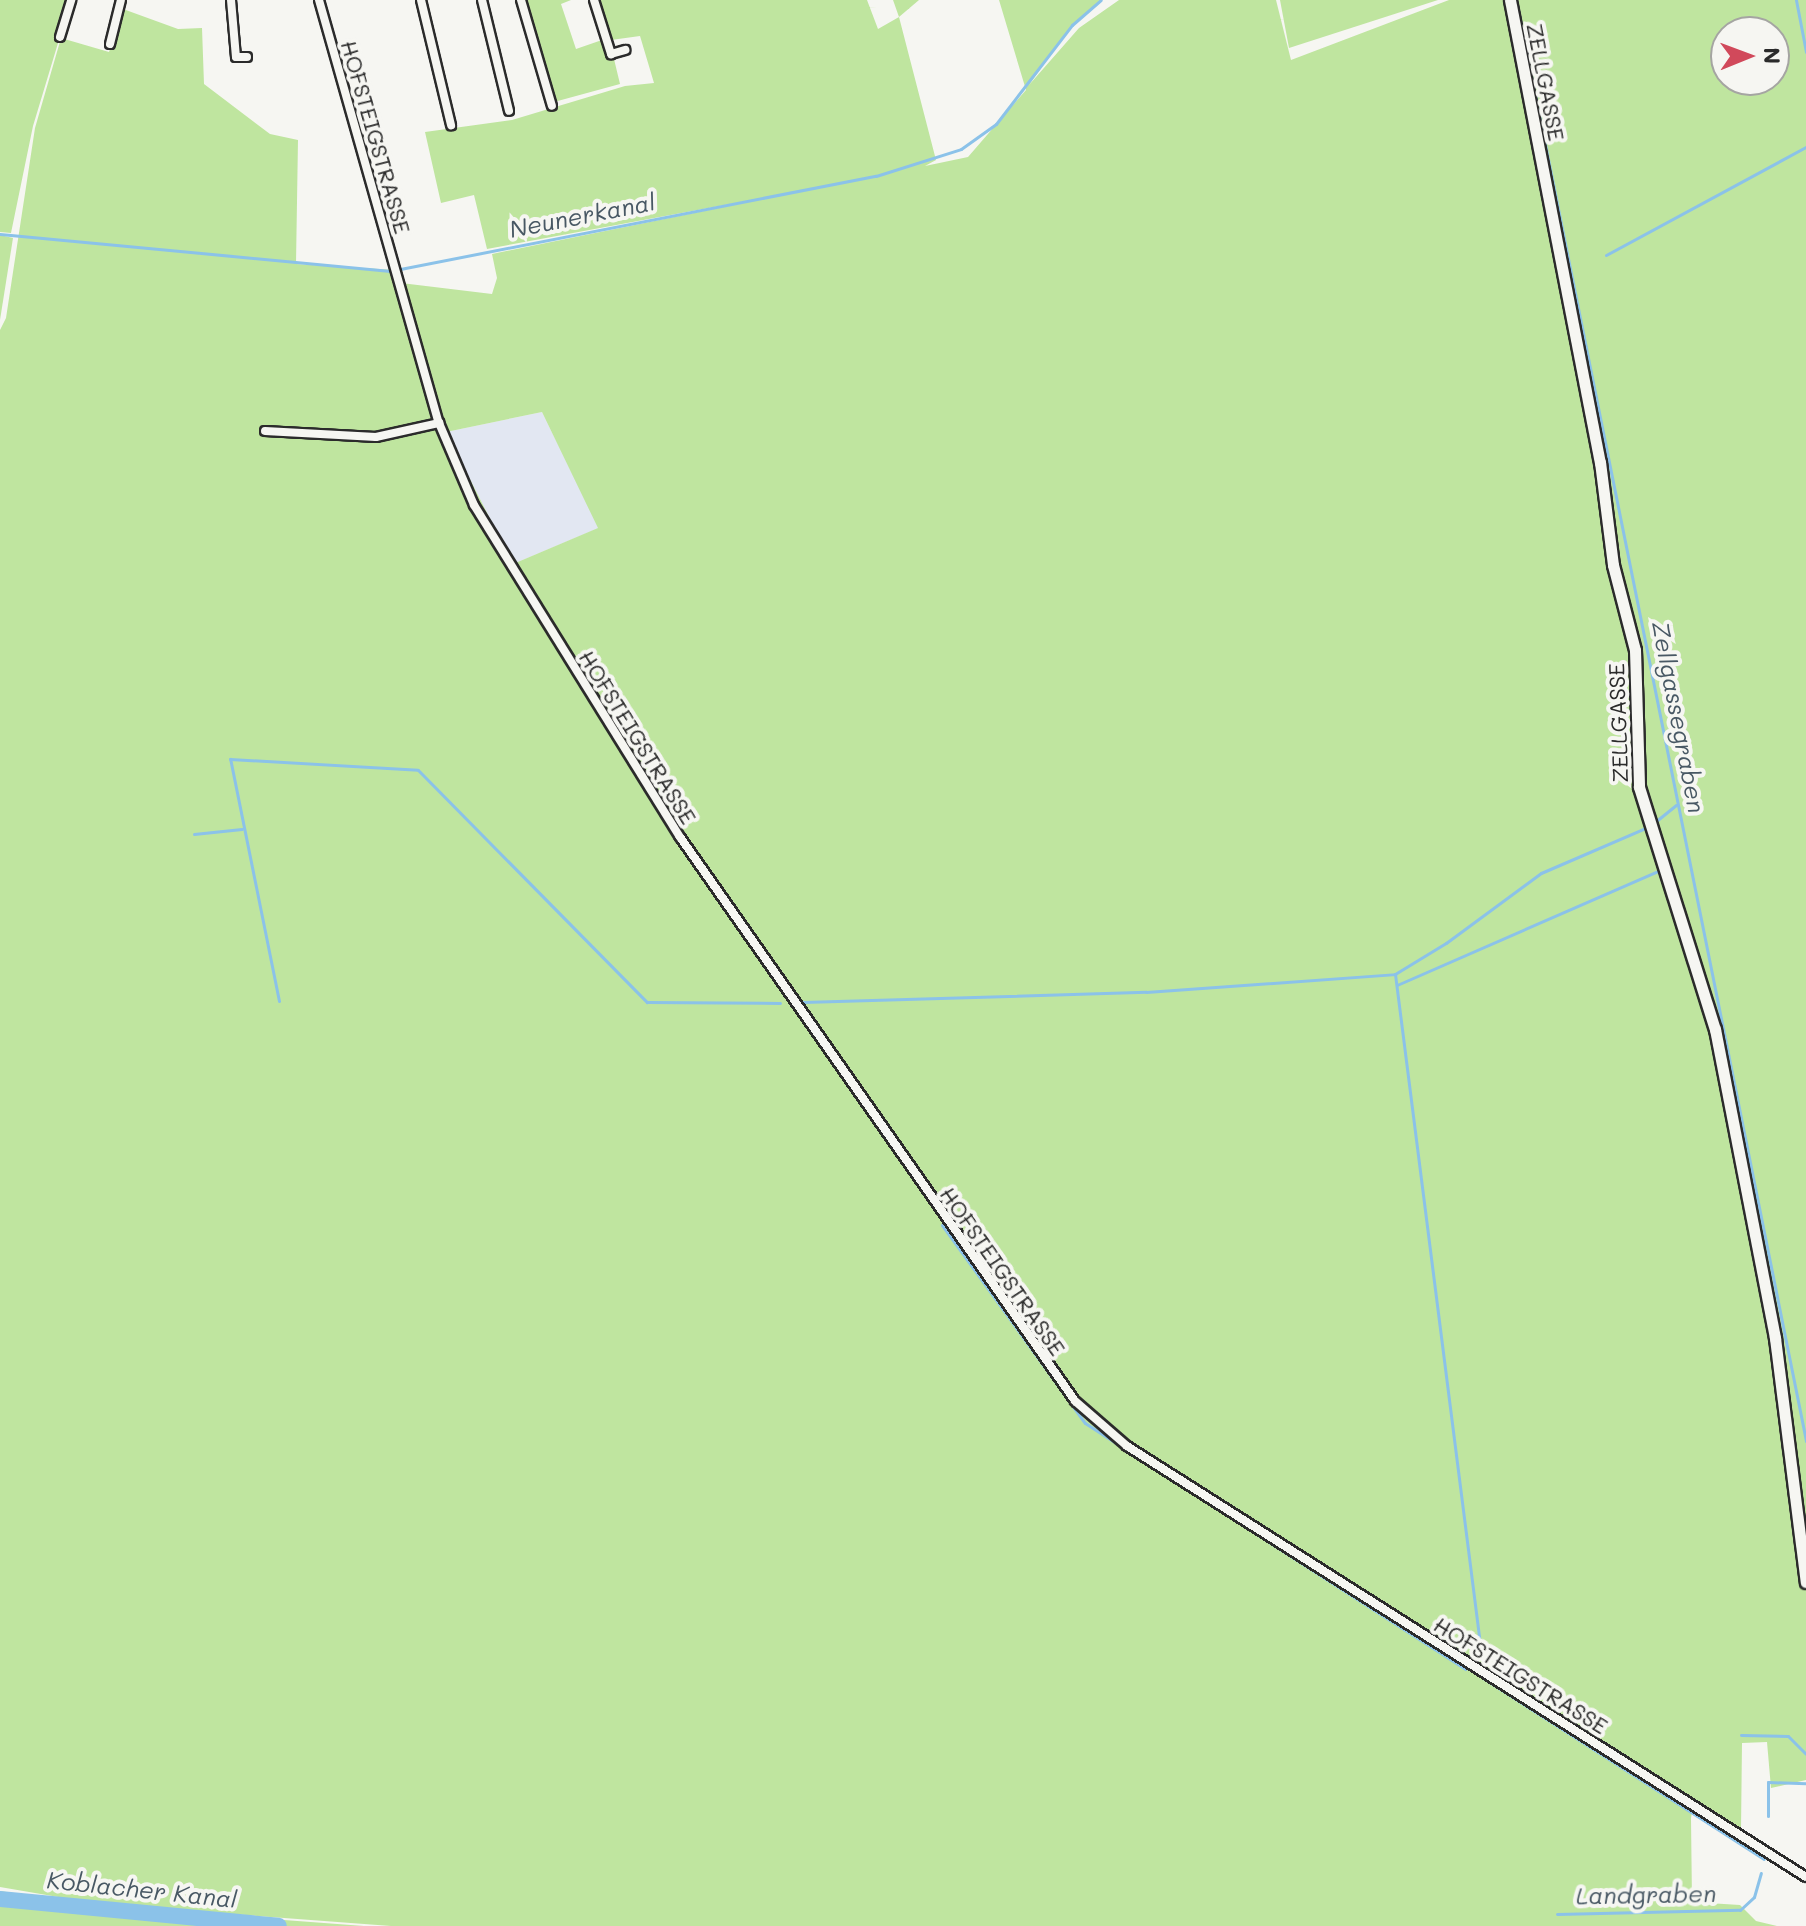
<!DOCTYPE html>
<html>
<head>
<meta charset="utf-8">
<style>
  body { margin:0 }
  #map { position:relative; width:1806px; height:1926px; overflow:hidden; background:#f6f6f2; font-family:Mali,sans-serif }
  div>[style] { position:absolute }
  .built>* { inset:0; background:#e2e7f2 }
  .green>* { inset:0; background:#bfe59f }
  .stream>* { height:3px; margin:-1.5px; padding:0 1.5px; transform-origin:1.5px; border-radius:1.5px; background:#8bc2e9 }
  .river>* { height:16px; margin:-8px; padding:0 8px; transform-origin:8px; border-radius:8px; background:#8bc2e9 }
  .roads { filter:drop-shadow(2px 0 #2b2b2b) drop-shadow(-2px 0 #2b2b2b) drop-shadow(0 2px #2b2b2b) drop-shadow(0 -2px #2b2b2b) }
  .minor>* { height:8px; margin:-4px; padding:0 4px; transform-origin:4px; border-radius:4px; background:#f6f6f2 }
  .secondary>* { height:11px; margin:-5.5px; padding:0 5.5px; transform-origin:5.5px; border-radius:5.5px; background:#f6f6f2 }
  span { translate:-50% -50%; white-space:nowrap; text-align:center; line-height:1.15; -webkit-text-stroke:8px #f6f6f2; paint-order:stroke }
  .street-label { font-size:22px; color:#2b2b2b }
  .water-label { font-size:24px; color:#485864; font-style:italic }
  .north { position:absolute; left:1710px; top:16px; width:80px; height:80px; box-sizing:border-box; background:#f6f6f2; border:2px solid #a5a5a2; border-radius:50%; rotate:89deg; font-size:22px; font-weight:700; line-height:32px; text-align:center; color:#2b2b2b }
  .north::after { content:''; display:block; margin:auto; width:28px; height:36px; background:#d1495b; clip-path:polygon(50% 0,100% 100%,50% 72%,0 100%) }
</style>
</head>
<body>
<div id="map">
  <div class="built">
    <i style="clip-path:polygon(542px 412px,599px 528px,513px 564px,446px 432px)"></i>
  </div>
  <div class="green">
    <i style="clip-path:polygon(0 0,71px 0,33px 126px,11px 233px,0 232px)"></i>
    <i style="clip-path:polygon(523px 0,571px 0,561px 4px,576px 49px,602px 40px,609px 60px,614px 59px,620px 84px,554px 102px)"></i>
    <i style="clip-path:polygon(evenodd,596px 0,867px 0,878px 29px,899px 17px,893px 0,919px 0,899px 17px,936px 160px,925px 166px,968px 157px,1026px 90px,999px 0,1101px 0,1072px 25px,1029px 85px,1079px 28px,1119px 0,1276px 0,1291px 60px,1449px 0,1806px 0,1806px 1780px,1771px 1788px,1767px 1742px,1742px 1743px,1741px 1830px,1694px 1800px,1691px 1818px,1692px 1902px,1740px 1905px,1756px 1921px,1777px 1926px,391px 1926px,99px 1904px,0 1887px,0 330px,6px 318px,35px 128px,61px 38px,109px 52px,123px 9px,178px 29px,202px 28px,204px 84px,270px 134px,298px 140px,296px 264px,396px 270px,401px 283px,492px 294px,497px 278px,492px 254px,817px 188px,487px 249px,474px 195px,441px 203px,425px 132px,512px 120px,625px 86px,654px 83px,640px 36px,611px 40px,596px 0,1726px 32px,1774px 32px,1774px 80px,1726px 80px,1726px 32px,596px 0,542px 412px,598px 528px,513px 564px,446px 432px,542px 412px,596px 0,1077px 1414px,1186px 1477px,1572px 1723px,1571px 1723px,1077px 1414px)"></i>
    <i style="clip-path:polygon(1280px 0,1438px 0,1289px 48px)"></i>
    <i style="clip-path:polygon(0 235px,13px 238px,0 320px)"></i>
    <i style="clip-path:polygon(0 1891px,98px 1906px,364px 1926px,0 1926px)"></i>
  </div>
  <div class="stream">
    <i style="left:1516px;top:0;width:1470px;rotate:78.62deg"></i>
    <i style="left:1796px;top:0;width:53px;rotate:79.1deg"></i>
    <i style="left:0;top:234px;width:392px;rotate:5.4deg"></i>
    <i style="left:390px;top:271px;width:495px;rotate:-11.1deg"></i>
    <i style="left:876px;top:176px;width:89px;rotate:-17.6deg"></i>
    <i style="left:961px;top:149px;width:43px;rotate:-35.5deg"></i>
    <i style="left:996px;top:124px;width:125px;rotate:-52.5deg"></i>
    <i style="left:1072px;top:25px;width:38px;rotate:-41deg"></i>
    <i style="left:1606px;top:255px;width:227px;rotate:-28.4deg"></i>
    <i style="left:1655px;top:822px;width:27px;rotate:-39deg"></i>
    <i style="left:194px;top:834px;width:48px;rotate:-5.9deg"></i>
    <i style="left:1395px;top:974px;width:683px;rotate:82.77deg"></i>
    <i style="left:1397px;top:985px;width:287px;rotate:-23.6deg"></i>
    <i style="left:279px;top:1001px;width:247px;rotate:-101.4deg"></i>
    <i style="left:230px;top:759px;width:188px;rotate:3.3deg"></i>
    <i style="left:418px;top:770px;width:326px;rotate:45.4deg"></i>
    <i style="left:647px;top:1002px;width:133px;rotate:0.4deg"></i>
    <i style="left:803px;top:1002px;width:343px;rotate:-1.7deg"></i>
    <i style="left:1146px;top:992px;width:250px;rotate:-4.1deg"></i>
    <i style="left:1395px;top:974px;width:60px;rotate:-31.3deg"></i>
    <i style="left:1446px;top:943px;width:118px;rotate:-36.4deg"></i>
    <i style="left:1541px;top:873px;width:116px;rotate:-23.3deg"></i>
    <i style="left:942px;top:1225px;width:244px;rotate:54.2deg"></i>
    <i style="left:1085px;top:1423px;width:453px;rotate:32.9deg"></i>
    <i style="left:1483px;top:1678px;width:334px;rotate:32.8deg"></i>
    <i style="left:1741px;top:1735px;width:47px;rotate:1.2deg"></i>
    <i style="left:1788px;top:1736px;width:25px;rotate:45deg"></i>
    <i style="left:1768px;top:1816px;width:34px;rotate:-90deg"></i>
    <i style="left:1768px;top:1782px;width:38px;rotate:2deg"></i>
    <i style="left:1557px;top:1914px;width:183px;rotate:-1.3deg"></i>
    <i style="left:1740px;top:1910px;width:19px;rotate:-43deg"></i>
    <i style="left:1754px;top:1897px;width:25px;rotate:-74deg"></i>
  </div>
  <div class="river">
    <i style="left:0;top:1899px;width:280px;rotate:5.5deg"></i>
  </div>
  <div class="roads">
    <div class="minor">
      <i style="left:231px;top:0;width:57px;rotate:85deg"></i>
      <i style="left:236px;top:57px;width:11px"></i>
      <i style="left:319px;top:0;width:440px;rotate:74.2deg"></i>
      <i style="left:439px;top:423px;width:89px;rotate:66.9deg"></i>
      <i style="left:474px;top:505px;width:391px;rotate:58.2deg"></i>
      <i style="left:680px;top:837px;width:689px;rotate:54.99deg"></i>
      <i style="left:1075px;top:1401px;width:69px;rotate:40.9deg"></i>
      <i style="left:1127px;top:1446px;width:804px;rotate:32.41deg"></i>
      <i style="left:421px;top:0;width:129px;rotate:76.5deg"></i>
      <i style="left:482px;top:0;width:114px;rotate:76.3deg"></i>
      <i style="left:521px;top:0;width:110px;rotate:73.7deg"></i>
      <i style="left:594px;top:0;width:57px;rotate:72.5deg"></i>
      <i style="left:611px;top:54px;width:15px;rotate:-16deg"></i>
      <i style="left:60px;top:37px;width:39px;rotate:-73deg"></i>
      <i style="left:110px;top:44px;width:45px;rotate:-76deg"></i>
      <i style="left:265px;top:431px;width:111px;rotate:3.1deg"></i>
      <i style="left:376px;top:437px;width:65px;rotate:-12.5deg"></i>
    </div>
    <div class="secondary">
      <i style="left:1510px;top:0;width:471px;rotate:79deg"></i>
      <i style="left:1600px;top:462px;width:104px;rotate:82.8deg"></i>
      <i style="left:1613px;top:565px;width:88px;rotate:75.5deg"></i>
      <i style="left:1635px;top:650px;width:137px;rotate:88.3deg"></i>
      <i style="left:1639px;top:787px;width:254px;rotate:72.6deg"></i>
      <i style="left:1715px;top:1029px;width:315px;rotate:79deg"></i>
      <i style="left:1775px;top:1338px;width:246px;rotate:82.8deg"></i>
    </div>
  </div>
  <div class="street-label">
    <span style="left:1546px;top:82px;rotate:79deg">ZELLGASSE</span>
    <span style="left:376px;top:137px;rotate:74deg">HOFSTEIGSTRASSE</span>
    <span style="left:1618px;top:723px;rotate:-92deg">ZELLGASSE</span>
    <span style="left:638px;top:737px;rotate:58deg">HOFSTEIGSTRASSE</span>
    <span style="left:1003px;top:1271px;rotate:55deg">HOFSTEIGSTRASSE</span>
    <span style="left:1521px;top:1675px;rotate:32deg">HOFSTEIGSTRASSE</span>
  </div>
  <div class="water-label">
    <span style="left:582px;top:215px;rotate:-11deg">Neunerkanal</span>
    <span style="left:1679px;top:717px;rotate:79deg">Zellgassegraben</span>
    <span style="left:142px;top:1889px;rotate:6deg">Koblacher Kanal</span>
    <span style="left:1646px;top:1894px;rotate:-1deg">Landgraben</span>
  </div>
  <div class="north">N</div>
</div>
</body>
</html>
